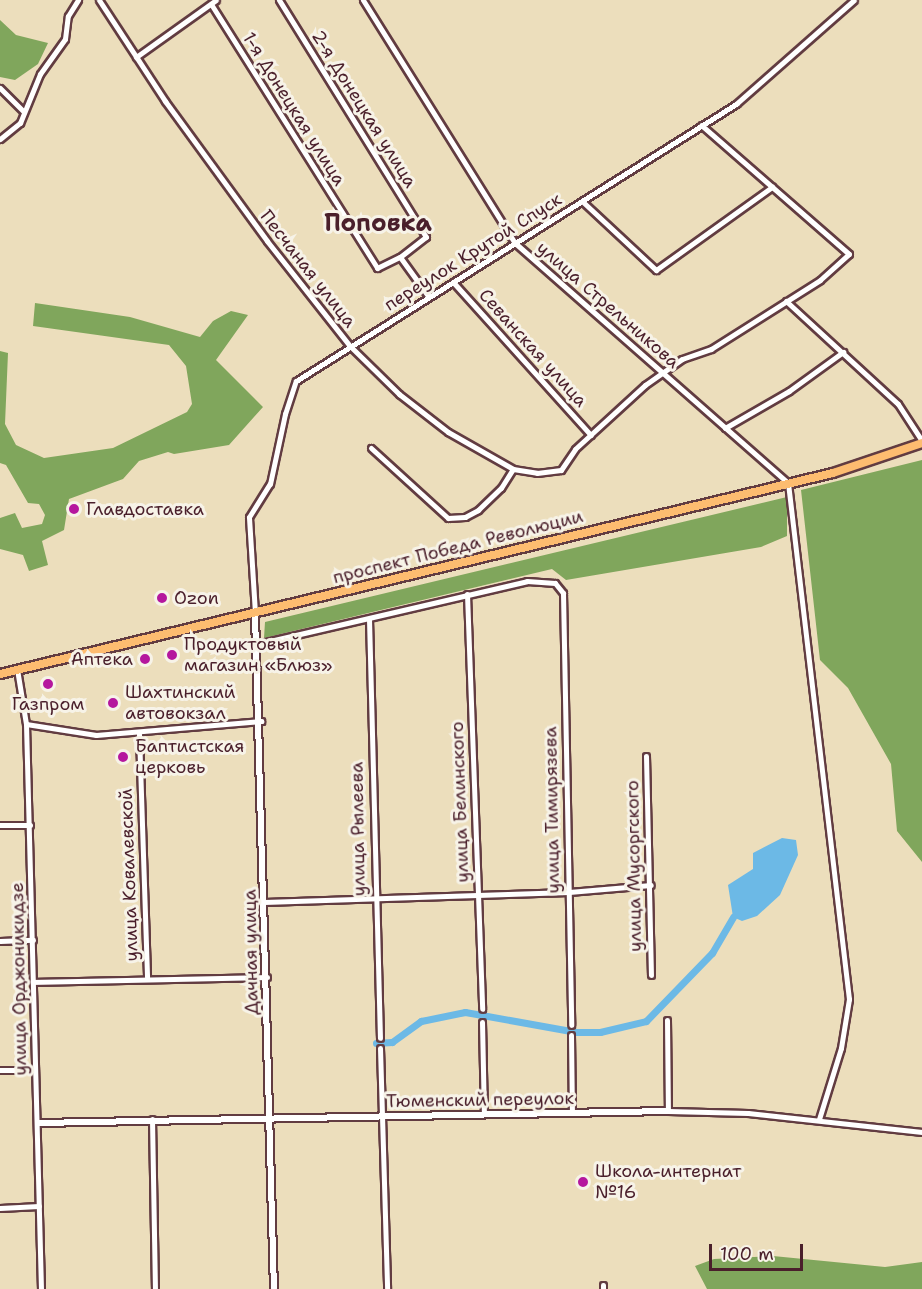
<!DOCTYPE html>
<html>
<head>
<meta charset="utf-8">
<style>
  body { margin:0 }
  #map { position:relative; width:922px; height:1289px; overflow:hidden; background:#ecdebc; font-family:"Shantell Sans",sans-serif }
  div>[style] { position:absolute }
  .forest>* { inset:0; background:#80a65c }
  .water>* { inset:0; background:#6cb9e6 }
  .canal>* { height:7px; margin:-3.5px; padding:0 3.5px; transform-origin:3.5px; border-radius:3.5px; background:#6cb9e6 }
  .roads { filter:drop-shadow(2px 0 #623c41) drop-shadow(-2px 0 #623c41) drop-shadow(0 2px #623c41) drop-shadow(0 -2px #623c41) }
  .minor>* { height:5px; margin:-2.5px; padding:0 2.5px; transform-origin:2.5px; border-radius:2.5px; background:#fff }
  .tertiary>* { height:6px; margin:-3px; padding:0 3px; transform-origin:3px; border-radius:3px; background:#fff }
  .primary>* { height:8px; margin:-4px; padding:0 4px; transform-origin:4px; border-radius:4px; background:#fdbc70 }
  .dots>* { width:16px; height:16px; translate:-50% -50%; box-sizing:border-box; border:3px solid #f7f3e8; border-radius:50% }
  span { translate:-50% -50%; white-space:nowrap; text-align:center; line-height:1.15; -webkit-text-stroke:6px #f7f3e8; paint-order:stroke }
  .street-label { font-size:18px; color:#4a1f2b }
  .poi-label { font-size:18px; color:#4a1f2b }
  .left { translate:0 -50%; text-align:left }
  .right { translate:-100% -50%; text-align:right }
  .district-label { font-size:24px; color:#4a1f2b; font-weight:700 }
  .scale { position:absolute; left:709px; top:1244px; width:94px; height:27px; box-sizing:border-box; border:3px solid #4a1f2b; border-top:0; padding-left:8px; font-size:18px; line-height:21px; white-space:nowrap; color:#4a1f2b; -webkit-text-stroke:4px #f7f3e8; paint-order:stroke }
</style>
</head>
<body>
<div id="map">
  <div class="forest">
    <i style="clip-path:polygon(0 20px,16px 35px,48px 43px,38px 64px,15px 80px,0 77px)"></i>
    <i style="clip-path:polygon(35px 303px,130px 317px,200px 337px,213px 321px,231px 311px,248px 315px,216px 360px,263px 407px,229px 445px,174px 454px,168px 452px,139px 461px,123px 479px,69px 499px,64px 530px,42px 541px,48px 565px,29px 571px,23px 555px,0 549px,0 518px,15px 513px,22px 528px,42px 524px,45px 515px,39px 504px,28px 503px,6px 465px,0 463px,0 351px,8px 353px,5px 424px,16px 445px,44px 458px,113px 448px,187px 412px,192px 404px,186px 366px,169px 345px,33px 326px)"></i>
    <i style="clip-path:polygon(922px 460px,922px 862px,897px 831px,891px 764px,848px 688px,820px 660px,801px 490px)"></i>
    <i style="clip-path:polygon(787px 497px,787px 536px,761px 547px,566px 580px,552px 569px,264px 638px,265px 622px)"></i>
    <i style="clip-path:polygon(773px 1256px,885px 1267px,922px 1262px,922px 1289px,707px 1289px,695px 1266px,714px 1259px)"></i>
  </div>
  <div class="water">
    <i style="clip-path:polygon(782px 838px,796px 840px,798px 855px,780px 895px,757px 916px,742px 921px,733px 917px,728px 885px,753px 869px,753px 853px)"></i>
  </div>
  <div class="canal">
    <i style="left:376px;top:1043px;width:16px;rotate:-4deg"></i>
    <i style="left:392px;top:1042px;width:36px;rotate:-36deg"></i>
    <i style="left:421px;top:1021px;width:45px;rotate:-11.6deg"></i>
    <i style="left:465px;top:1012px;width:113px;rotate:10.2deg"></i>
    <i style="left:576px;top:1032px;width:24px"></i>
    <i style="left:600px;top:1032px;width:47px;rotate:-13.4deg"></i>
    <i style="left:646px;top:1021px;width:95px;rotate:-45.9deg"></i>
    <i style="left:712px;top:953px;width:42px;rotate:-59.7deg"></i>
  </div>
  <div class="roads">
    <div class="minor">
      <i style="left:99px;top:0;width:121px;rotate:56.8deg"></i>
      <i style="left:165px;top:101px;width:173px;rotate:53.9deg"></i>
      <i style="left:267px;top:241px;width:134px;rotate:51.7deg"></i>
      <i style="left:350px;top:346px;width:69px;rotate:44.4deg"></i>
      <i style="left:399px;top:394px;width:62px;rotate:37.8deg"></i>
      <i style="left:448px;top:432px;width:75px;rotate:29.6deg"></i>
      <i style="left:513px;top:469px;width:24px;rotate:9deg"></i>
      <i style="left:537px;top:473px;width:24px;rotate:-7deg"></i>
      <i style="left:561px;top:470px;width:25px;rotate:-56deg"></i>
      <i style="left:575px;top:449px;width:95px;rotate:-42.4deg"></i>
      <i style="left:645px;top:385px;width:45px;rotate:-35.1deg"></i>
      <i style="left:682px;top:359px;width:31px;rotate:-19deg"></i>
      <i style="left:711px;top:349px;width:129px;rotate:-32.3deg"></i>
      <i style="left:820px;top:280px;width:39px;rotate:-42deg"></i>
      <i style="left:849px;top:254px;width:196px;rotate:-138.9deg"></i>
      <i style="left:363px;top:0;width:287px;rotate:58deg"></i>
      <i style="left:515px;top:243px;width:363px;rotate:41.3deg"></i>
      <i style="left:788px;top:483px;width:520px;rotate:83.26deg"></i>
      <i style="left:849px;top:999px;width:50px;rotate:99.3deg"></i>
      <i style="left:841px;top:1048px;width:74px;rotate:107.2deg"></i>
      <i style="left:211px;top:4px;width:312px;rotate:57.8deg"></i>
      <i style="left:377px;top:268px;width:25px;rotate:-26deg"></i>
      <i style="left:400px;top:257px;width:33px;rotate:-38deg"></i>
      <i style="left:426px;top:237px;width:279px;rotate:-121.8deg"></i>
      <i style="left:136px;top:57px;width:98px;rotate:-35.5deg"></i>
      <i style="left:0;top:88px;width:33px;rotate:45deg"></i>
      <i style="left:0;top:139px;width:26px;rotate:-39deg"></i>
      <i style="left:20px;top:123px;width:53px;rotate:-67.8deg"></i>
      <i style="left:40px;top:74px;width:43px;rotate:-54.5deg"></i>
      <i style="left:65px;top:39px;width:23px;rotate:-83deg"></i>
      <i style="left:68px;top:16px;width:19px;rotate:-58deg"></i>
      <i style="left:583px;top:202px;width:100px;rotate:43deg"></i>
      <i style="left:656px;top:270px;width:143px;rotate:-35.6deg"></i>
      <i style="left:400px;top:257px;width:49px;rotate:54.1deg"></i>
      <i style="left:453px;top:282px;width:206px;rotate:48deg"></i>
      <i style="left:786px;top:301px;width:152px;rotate:42.6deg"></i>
      <i style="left:898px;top:404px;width:44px;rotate:57deg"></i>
      <i style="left:725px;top:428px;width:74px;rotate:-30deg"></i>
      <i style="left:789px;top:391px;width:67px;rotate:-35.8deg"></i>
      <i style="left:371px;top:448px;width:104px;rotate:42.3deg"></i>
      <i style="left:448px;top:518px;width:17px;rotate:-3deg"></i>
      <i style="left:465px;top:517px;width:15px;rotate:-28deg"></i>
      <i style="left:478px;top:510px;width:32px;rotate:-44deg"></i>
      <i style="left:501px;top:488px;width:22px;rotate:-58deg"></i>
      <i style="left:467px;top:594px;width:415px;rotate:87.9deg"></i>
      <i style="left:255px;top:613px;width:96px;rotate:-93.6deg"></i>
      <i style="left:249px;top:517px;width:39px;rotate:-58deg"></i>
      <i style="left:270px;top:484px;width:72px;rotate:-77.9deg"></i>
      <i style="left:285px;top:414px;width:35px;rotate:-72deg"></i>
      <i style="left:296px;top:381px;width:520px;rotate:-32.19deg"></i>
      <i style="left:736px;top:104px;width:157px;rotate:-41.4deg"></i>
      <i style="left:369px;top:619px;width:419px;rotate:88.5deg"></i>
      <i style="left:257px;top:644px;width:277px;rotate:-13.1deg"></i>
      <i style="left:527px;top:581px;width:28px;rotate:4deg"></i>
      <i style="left:555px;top:583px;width:13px;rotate:51deg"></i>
      <i style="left:563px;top:593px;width:432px;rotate:88.9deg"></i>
      <i style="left:17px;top:669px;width:56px;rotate:80.7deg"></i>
      <i style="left:26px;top:724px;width:565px;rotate:88.48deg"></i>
      <i style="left:26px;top:724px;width:71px;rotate:8.9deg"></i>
      <i style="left:96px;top:735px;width:166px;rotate:-4.8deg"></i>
      <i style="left:139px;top:734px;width:245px;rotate:88.1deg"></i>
      <i style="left:646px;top:756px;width:219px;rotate:88.7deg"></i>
      <i style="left:0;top:825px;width:30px"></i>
      <i style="left:264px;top:902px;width:305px;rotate:-1.9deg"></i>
      <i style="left:569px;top:892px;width:82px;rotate:-4.9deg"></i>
      <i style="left:0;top:941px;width:33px;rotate:-2deg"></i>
      <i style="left:33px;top:982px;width:234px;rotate:-1.2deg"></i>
      <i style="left:667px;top:1020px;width:91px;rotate:89.4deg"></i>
      <i style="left:668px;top:1111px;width:80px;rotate:1.4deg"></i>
      <i style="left:748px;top:1113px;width:175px;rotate:6.2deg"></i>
      <i style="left:482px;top:1022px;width:92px;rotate:88.8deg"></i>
      <i style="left:571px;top:1035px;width:78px;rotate:89.3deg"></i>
      <i style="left:380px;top:1048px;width:241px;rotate:88.3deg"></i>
      <i style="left:0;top:1070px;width:35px"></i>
      <i style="left:152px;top:1119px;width:170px;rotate:89deg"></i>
      <i style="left:0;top:1208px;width:39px;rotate:-3deg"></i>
      <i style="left:603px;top:1285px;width:4px;rotate:90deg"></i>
    </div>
    <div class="tertiary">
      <i style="left:255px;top:614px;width:675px;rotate:88.39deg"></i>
      <i style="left:38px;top:1123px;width:630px;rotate:-1.09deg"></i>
    </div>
    <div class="primary">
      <i style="left:0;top:674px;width:857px;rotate:-13.57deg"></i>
      <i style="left:833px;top:473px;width:94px;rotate:-18.6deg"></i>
    </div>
  </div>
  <div class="dots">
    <i style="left:74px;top:509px;background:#b5179e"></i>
    <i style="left:162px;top:598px;background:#b5179e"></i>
    <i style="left:172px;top:655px;background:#b5179e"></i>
    <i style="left:145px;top:659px;background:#b5179e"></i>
    <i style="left:48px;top:684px;background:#b5179e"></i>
    <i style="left:113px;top:703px;background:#b5179e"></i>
    <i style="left:123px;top:757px;background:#b5179e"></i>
    <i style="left:583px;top:1182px;background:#b5179e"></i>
  </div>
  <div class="street-label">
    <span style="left:294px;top:109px;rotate:58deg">1-я Донецкая улица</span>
    <span style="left:364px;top:109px;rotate:58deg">2-я Донецкая улица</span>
    <span style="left:473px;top:252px;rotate:-32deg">переулок Крутой Спуск</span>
    <span style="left:308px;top:269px;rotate:52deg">Песчаная улица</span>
    <span style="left:608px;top:305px;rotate:41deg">улица Стрельникова</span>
    <span style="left:533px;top:348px;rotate:48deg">Севанская улица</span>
    <span style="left:458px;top:547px;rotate:-14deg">проспект Победа Революции</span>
    <span style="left:460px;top:802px;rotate:-92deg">улица Белинского</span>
    <span style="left:552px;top:810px;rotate:-91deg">улица Тимирязева</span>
    <span style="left:358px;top:829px;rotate:-91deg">улица Рылеева</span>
    <span style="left:634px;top:866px;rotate:-91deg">улица Мусоргского</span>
    <span style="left:129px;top:875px;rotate:-92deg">улица Ковалевской</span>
    <span style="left:251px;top:952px;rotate:-91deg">Дачная улица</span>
    <span style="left:19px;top:979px;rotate:-91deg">улица Орджоникидзе</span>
    <span style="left:480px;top:1100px;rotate:-1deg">Тюменский переулок</span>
  </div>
  <div class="poi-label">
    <span class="left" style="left:86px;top:509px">Главдоставка</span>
    <span class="left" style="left:174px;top:598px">Ozon</span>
    <span class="left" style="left:184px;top:655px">Продуктовый<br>магазин «Блюз»</span>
    <span class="right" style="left:133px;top:659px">Аптека</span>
    <span class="left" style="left:125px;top:703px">Шахтинский<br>автовокзал</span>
    <span style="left:48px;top:704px">Газпром</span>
    <span class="left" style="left:135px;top:757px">Баптистская<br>церковь</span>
    <span class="left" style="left:595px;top:1182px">Школа-интернат<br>№16</span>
  </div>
  <div class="district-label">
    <span style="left:378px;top:224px">Поповка</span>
  </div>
  <div class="scale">100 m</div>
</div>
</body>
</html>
